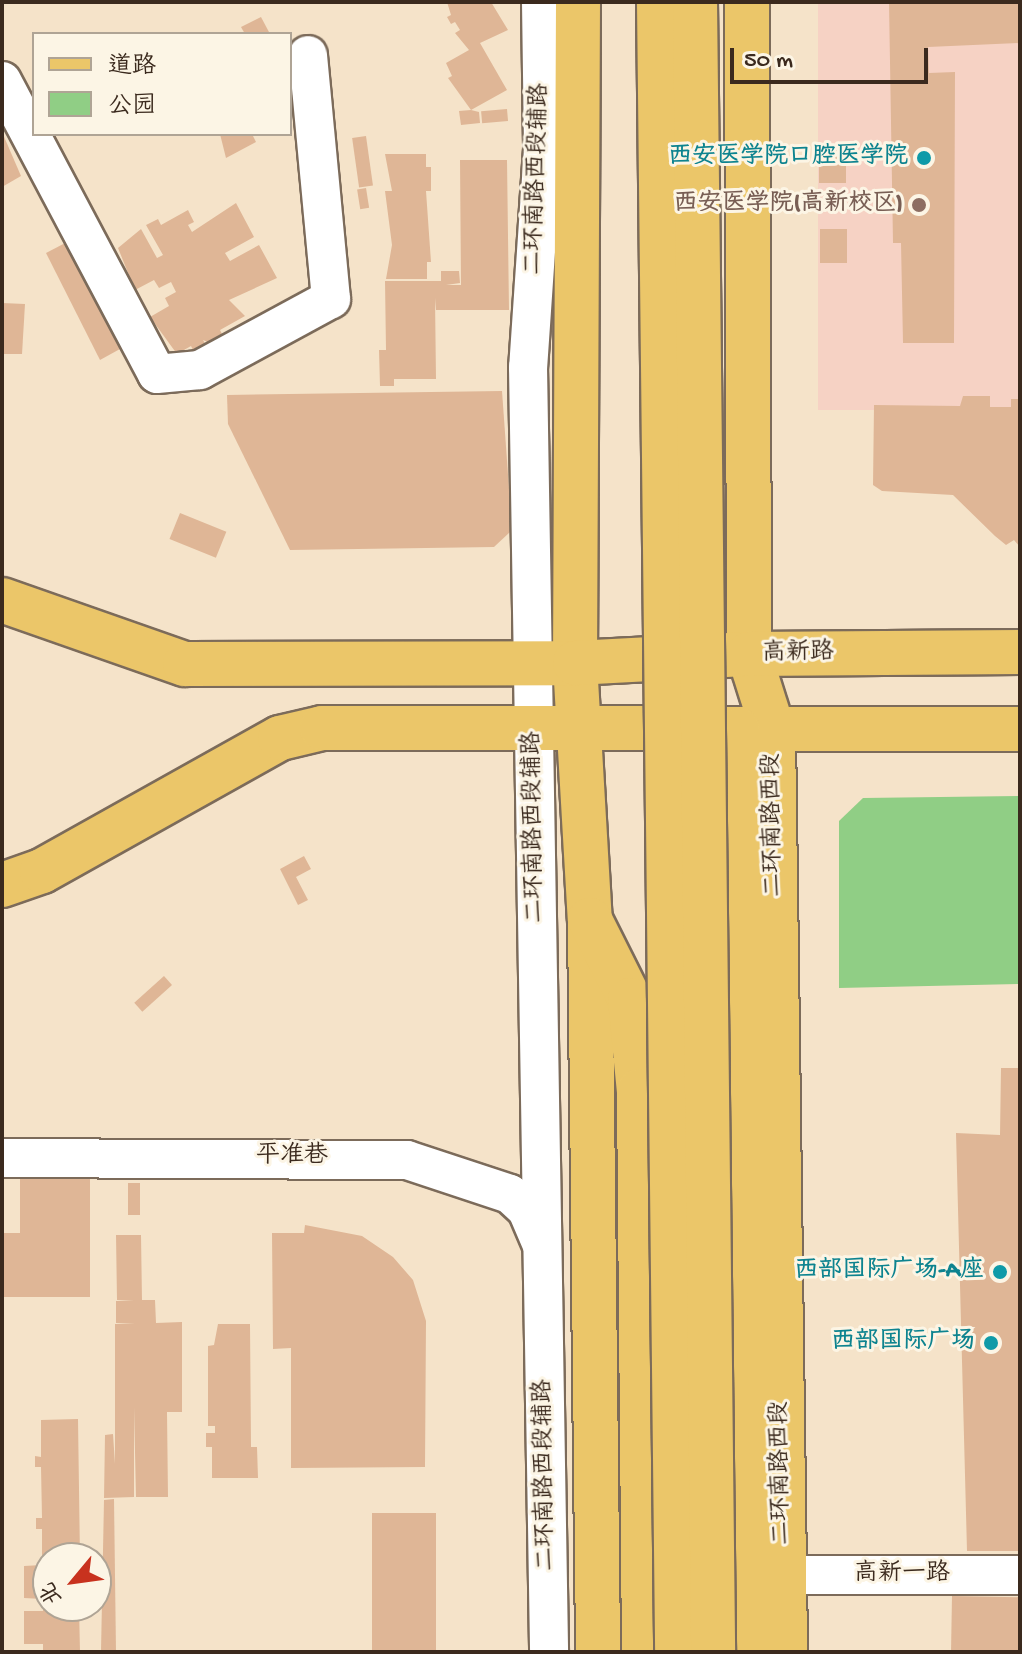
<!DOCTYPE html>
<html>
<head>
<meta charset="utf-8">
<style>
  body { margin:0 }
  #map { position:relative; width:1022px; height:1654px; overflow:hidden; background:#f5e3c9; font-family:"Gochi Hand","LXGW WenKai TC",sans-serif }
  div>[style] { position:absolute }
  .built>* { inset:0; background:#f6d2c4; transform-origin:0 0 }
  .green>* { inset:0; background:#90ce85 }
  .building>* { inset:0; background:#dfb696; transform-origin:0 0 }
  .roads { filter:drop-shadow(2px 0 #7c6b5a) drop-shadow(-2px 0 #7c6b5a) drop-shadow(0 2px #7c6b5a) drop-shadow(0 -2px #7c6b5a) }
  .minor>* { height:38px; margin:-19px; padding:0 19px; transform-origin:19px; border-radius:19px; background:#fff }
  .major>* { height:44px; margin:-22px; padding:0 22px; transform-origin:22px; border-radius:22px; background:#ebc669 }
  .highway>* { height:44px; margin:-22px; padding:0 22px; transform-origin:22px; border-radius:22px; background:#ebc669 }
  .bridges { filter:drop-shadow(2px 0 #7c6b5a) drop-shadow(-2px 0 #7c6b5a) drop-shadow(0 2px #7c6b5a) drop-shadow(0 -2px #7c6b5a) }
  .highway-bridge>* { height:44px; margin:-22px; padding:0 22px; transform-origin:22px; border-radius:22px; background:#ebc669 }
  .dots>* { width:22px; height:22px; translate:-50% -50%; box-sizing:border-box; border:4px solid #fcf5e5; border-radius:50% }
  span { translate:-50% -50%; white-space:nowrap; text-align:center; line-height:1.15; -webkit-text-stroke:6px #fcf5e5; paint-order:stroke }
  .culture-label { font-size:24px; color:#0d838f; font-weight:700 }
  .right { translate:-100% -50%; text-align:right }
  .street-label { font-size:24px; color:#3b2a1e }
  .education-label { font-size:24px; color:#785e54; font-weight:700 }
  .frame { position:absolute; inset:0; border:4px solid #3b2a1e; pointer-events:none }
  .legend { position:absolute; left:32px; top:32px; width:260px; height:104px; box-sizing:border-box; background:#fcf5e5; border:2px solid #afa495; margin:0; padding:10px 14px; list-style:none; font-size:24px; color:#3b2a1e }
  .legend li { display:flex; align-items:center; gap:16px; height:40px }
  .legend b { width:40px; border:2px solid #afa495 }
  .north { position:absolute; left:32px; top:1542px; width:80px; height:80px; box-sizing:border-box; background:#fcf5e5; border:2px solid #afa495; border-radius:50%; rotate:241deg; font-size:22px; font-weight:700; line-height:32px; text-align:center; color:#3b2a1e }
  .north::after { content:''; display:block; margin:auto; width:28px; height:36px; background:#c8321e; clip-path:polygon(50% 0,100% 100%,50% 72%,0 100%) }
  .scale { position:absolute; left:730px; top:48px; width:198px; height:36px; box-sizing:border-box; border:4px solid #3b2a1e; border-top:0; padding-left:10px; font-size:24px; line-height:28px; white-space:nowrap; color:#3b2a1e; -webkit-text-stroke:6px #fcf5e5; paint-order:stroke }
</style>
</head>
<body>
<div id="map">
  <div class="built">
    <i style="left:818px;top:2px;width:202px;height:408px"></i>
  </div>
  <div class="green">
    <i style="clip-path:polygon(1020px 796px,1020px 984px,839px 988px,839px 821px,863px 798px)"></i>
  </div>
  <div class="building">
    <i style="clip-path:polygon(447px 2px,491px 2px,508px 30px,480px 43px,507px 90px,471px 110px,448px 78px,452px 76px,446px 63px,469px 50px,455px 33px,460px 30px,455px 22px,451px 24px,447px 17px,451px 15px)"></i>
    <i style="clip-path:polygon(889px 2px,1020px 2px,1020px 43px,928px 47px,929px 73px,955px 72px,954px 343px,903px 343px,901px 243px,893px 243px)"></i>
    <i style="clip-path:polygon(261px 17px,270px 34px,245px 34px,241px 27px)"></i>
    <i style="left:507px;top:109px;width:12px;height:26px;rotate:85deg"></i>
    <i style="clip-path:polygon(471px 110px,479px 112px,480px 123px,461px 125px,459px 111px)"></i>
    <i style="clip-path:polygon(2px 132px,21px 176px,2px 187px)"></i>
    <i style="clip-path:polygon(220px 134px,252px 134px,256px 142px,226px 158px)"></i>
    <i style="left:366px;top:136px;width:50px;height:14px;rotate:82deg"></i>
    <i style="left:819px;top:148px;width:27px;height:35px"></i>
    <i style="clip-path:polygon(385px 154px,426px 154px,426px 167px,431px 167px,431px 191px,426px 191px,431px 262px,427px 262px,427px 279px,386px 279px,392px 245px,385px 191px,392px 191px)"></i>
    <i style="clip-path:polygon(460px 160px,507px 160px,509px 310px,436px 310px,435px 298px,436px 379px,394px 379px,394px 386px,380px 386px,379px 350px,386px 350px,385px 281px,441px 281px,441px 271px,459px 271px,460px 283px,446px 285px,461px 285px)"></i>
    <i style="left:366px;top:188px;width:20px;height:9px;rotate:81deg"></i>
    <i style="clip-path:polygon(236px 203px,254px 237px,225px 253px,230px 261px,259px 245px,277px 278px,229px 300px,245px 316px,220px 330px,223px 336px,210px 343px,203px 340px,206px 345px,194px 352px,191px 346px,177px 354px,150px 317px,169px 306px,165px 298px,176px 292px,171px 282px,159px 288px,154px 280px,135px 290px,118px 248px,141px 229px,157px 258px,163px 255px,146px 225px,158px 219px,161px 225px,188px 210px,194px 222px,188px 225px,192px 232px)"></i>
    <i style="left:847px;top:229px;width:34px;height:27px;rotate:90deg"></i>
    <i style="clip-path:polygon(71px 240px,129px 344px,100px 360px,46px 253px)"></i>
    <i style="clip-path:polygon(2px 303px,25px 304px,22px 354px,2px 354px)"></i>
    <i style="clip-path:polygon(502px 391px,512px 530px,494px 547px,290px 550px,228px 424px,227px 395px)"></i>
    <i style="clip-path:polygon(963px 396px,990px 396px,990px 407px,1011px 407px,1011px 399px,1020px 399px,1020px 547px,1014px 540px,1006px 545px,995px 536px,953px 495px,882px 491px,873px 485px,874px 405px,960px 406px)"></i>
    <i style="left:180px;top:513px;width:50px;height:28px;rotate:22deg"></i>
    <i style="clip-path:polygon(304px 856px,311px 869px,296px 877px,308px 900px,298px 905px,280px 869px)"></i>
    <i style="left:164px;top:976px;width:12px;height:40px;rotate:48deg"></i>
    <i style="clip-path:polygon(1001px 1068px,1020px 1068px,1020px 1551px,967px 1551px,956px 1133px,1000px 1135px)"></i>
    <i style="clip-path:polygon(20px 1178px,90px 1179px,90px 1297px,2px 1297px,2px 1233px,20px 1233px)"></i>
    <i style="left:140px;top:1183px;width:32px;height:12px;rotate:90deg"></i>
    <i style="clip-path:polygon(305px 1225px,362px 1236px,393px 1257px,413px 1280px,426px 1321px,425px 1467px,291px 1468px,291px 1348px,273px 1349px,272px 1233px,304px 1233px)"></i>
    <i style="clip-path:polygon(116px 1235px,141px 1235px,142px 1300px,155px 1300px,156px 1323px,182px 1322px,182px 1412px,167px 1412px,168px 1497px,136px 1497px,134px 1407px,134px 1497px,104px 1498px,105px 1435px,113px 1434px,115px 1464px,115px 1324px,135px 1324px,116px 1323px,116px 1301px,134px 1301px,117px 1300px)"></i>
    <i style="clip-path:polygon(218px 1324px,250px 1324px,251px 1447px,257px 1447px,258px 1478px,212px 1478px,212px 1447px,206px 1447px,206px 1433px,215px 1433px,215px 1426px,208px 1426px,208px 1346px,214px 1345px)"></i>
    <i style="clip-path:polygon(78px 1419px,80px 1558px,48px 1558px,48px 1606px,79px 1606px,80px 1652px,43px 1652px,43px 1644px,24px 1644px,24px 1611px,43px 1611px,43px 1599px,24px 1598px,24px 1566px,42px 1565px,42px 1529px,36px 1529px,36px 1518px,42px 1518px,41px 1467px,35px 1467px,35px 1456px,41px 1457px,41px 1420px)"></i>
    <i style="clip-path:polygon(114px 1499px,116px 1652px,101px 1652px,104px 1500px)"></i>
    <i style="left:436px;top:1513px;width:139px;height:64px;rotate:90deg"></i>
    <i style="left:952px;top:1596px;width:68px;height:56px;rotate:1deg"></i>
  </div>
  <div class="roads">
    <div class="minor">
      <i style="left:541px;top:2px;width:147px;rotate:89.2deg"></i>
      <i style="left:543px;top:149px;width:219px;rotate:93.9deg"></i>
      <i style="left:528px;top:367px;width:1285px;rotate:89.06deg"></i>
      <i style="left:2px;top:81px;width:331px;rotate:62.1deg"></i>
      <i style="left:157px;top:374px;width:43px;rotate:-5.3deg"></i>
      <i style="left:200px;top:370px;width:149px;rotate:-28.5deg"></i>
      <i style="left:331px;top:299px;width:245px;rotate:-95.4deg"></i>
      <i style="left:2px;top:1158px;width:405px;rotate:0.3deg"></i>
      <i style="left:407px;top:1160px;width:108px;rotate:18.3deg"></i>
      <i style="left:510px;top:1194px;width:23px;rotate:43deg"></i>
      <i style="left:527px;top:1210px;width:36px;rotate:67deg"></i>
      <i style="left:784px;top:1575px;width:236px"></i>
    </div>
    <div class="major">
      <i style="left:578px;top:2px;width:661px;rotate:90.26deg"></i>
      <i style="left:575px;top:663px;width:257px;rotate:86.7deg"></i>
      <i style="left:590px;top:920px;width:732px;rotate:89.37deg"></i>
      <i style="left:747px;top:2px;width:652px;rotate:89.82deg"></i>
      <i style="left:749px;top:654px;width:80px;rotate:72.5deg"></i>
      <i style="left:773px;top:730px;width:922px;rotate:89.25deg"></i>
      <i style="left:2px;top:600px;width:194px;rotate:19.3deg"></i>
      <i style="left:185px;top:664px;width:390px;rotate:-0.1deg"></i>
      <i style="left:575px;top:663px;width:174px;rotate:-3deg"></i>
      <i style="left:749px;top:654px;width:271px;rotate:-0.4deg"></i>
      <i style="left:2px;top:885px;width:42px;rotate:-19.3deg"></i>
      <i style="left:42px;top:871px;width:273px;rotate:-29.2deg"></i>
      <i style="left:280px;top:738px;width:43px;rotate:-13.4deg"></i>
      <i style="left:322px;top:728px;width:698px;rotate:0.08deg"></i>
    </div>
    <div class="highway">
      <i style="left:738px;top:730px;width:922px;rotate:89.38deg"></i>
      <i style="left:590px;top:920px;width:89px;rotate:63.4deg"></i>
      <i style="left:630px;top:1000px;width:91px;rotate:84.4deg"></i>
      <i style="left:639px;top:1091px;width:561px;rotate:89.49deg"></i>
    </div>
  </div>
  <div class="bridges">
    <div class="highway-bridge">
      <i style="left:659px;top:2px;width:1650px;rotate:89.37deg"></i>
      <i style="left:695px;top:2px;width:1650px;rotate:89.37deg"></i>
    </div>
  </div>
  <div class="dots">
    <i style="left:924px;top:158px;background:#0f9aa8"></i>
    <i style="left:919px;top:205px;background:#8d6e63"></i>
    <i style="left:1000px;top:1272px;background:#0f9aa8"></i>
    <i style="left:991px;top:1343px;background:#0f9aa8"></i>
  </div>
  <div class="culture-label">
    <span class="right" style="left:908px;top:158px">西安医学院口腔医学院</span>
    <span class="right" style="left:984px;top:1272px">西部国际广场-A座</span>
    <span class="right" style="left:975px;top:1343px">西部国际广场</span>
  </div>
  <div class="street-label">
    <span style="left:538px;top:179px;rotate:-88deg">二环南路西段辅路</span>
    <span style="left:798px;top:654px;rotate:-1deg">高新路</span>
    <span style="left:774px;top:825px;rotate:-91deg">二环南路西段</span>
    <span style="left:535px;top:827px;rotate:-91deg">二环南路西段辅路</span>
    <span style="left:292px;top:1157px">平准巷</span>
    <span style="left:782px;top:1473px;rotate:-91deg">二环南路西段</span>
    <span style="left:546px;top:1475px;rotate:-91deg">二环南路西段辅路</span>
    <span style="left:902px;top:1575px">高新一路</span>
  </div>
  <div class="education-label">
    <span class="right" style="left:903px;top:205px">西安医学院(高新校区)</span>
  </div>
  <div class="frame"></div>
  <ul class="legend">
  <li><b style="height:10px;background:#ebc669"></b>道路</li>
  <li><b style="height:22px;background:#90ce85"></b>公园</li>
  </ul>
  <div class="north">北</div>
  <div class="scale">50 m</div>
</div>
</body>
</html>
